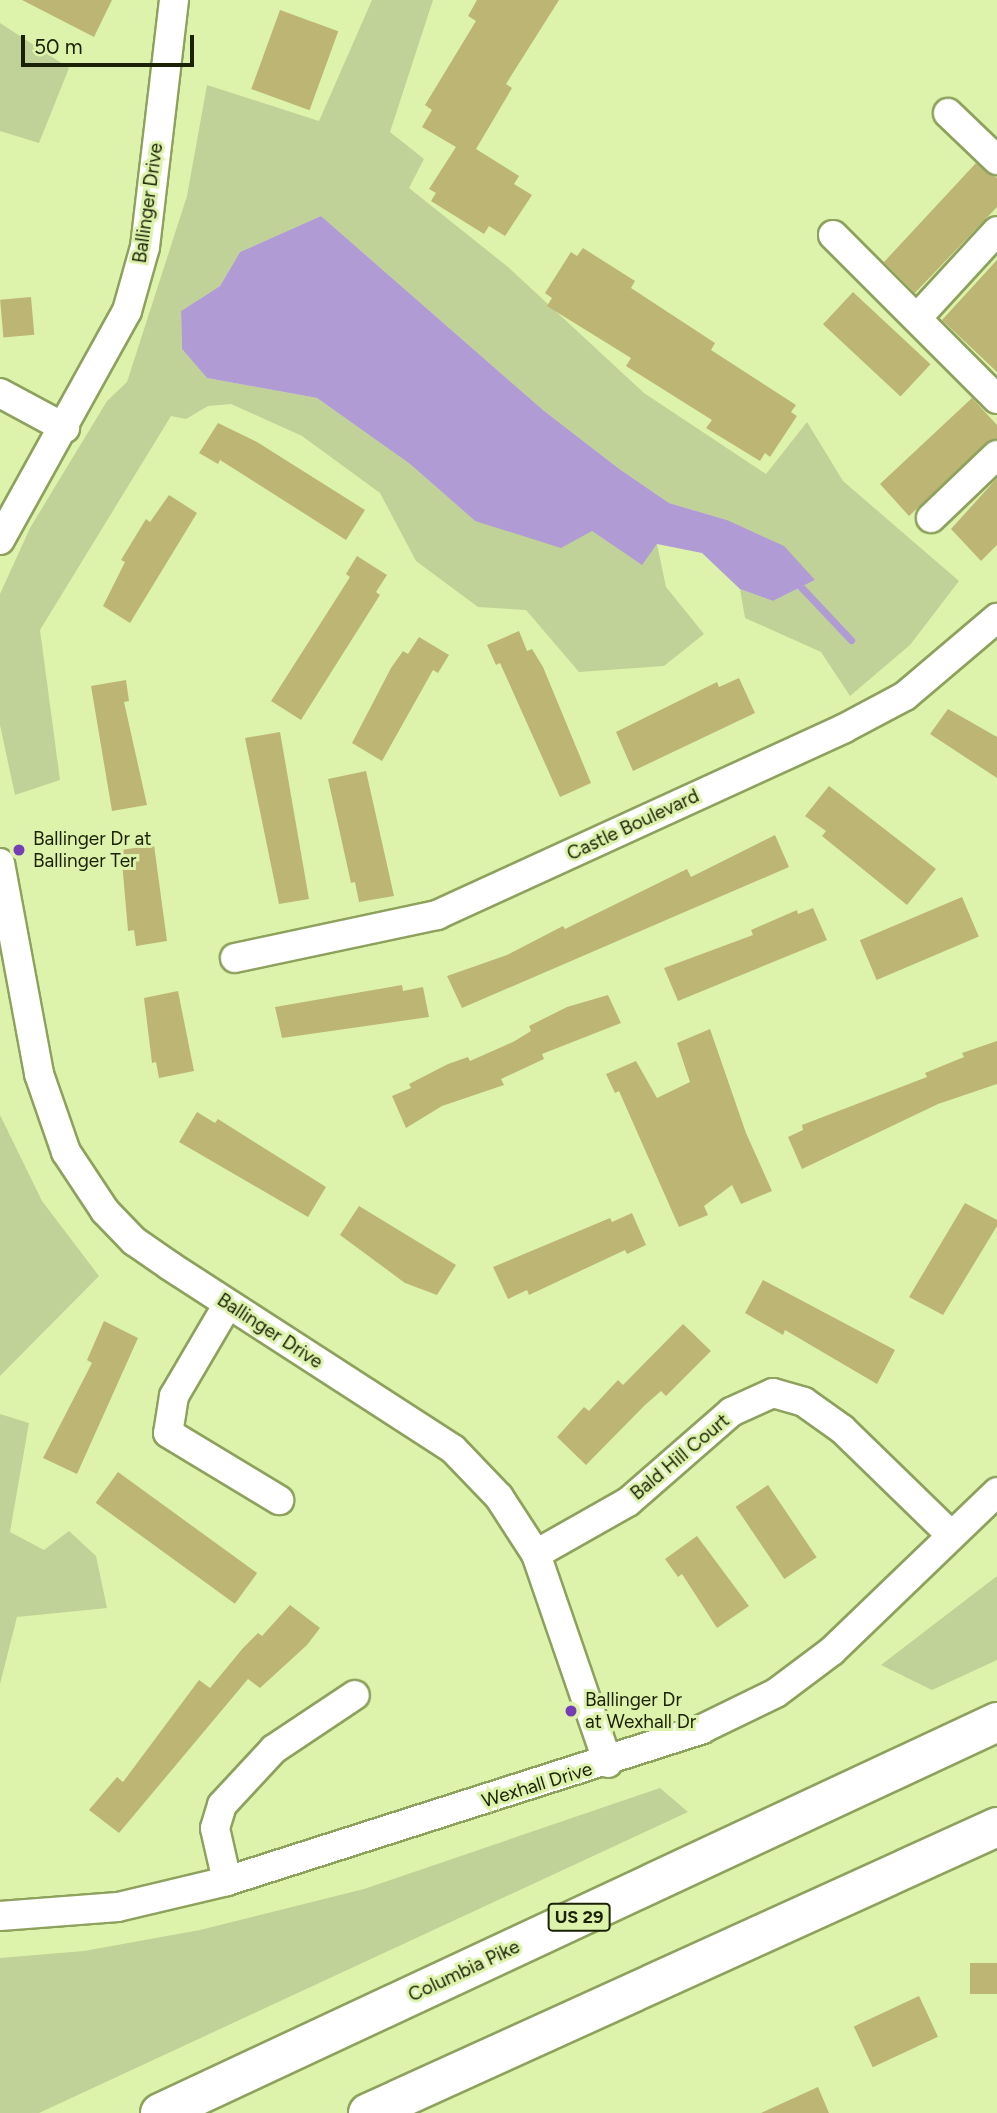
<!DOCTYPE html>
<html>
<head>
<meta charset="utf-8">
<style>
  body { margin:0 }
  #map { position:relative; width:997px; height:2113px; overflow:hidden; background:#ddf3ac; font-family:Figtree,sans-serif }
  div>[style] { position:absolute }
  .green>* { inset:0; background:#c0d297 }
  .water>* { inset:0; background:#b19bd4 }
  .stream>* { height:7px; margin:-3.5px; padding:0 3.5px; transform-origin:3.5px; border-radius:3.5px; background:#b19bd4 }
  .building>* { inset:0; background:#bdb574; transform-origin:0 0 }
  .roads { filter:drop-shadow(2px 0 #8ea15d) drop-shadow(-2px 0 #8ea15d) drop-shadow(0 2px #8ea15d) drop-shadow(0 -2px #8ea15d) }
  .minor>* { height:28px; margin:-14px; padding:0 14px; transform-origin:14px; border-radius:14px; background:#fff }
  .highway>* { height:38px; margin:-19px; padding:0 19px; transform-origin:19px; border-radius:19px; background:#fff }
  .dots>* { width:19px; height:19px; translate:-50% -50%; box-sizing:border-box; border:4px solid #ddf3ac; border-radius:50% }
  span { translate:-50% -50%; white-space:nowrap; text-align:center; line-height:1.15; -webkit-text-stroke:6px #ddf3ac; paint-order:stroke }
  .shield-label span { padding:2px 5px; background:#ddf3ac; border:2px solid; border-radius:5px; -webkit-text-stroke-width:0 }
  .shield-label { font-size:18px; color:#1a2105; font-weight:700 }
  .street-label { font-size:19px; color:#1a2105 }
  .poi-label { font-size:19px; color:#1a2105 }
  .left { translate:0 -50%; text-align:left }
  .scale { position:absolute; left:21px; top:35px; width:173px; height:32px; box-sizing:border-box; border:4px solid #1a2105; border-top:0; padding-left:9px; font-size:21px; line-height:24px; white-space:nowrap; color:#1a2105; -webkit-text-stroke:5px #ddf3ac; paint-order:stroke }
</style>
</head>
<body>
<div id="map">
  <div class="green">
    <i style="clip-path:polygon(372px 0,433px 0,390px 132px,424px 159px,409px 188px,508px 267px,644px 393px,766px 474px,807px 422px,843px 481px,959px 581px,910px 645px,850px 696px,821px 652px,745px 618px,740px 589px,773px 601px,815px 580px,727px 520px,669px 503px,618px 468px,543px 410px,321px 216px,240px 252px,220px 286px,181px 311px,182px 349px,207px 378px,317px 398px,410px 464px,475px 521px,591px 530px,641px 564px,657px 544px,666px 587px,704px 634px,664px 666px,579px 672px,526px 610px,478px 607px,416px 561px,380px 493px,302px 436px,231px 404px,208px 406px,186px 419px,171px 416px,40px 630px,60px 780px,15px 795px,0 725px,0 594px,30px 528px,107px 401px,127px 382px,187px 196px,207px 85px,319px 121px)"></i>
    <i style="clip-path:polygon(0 23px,69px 68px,39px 143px,0 131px)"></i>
    <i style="clip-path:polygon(0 1115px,42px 1201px,99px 1276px,0 1376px)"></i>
    <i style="clip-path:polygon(0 1414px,29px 1423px,10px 1532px,44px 1550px,69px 1531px,96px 1556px,107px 1608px,17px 1617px,0 1684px)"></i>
    <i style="clip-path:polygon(997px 1576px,997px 1660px,932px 1690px,881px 1665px)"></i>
    <i style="clip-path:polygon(660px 1788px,688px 1812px,39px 2113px,0 2113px,0 1958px,84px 1951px,200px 1930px,364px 1889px)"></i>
  </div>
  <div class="water">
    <i style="clip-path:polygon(321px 216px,543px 410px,618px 468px,669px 503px,727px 520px,784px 546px,815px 580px,773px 601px,740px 589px,702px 553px,657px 544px,642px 565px,592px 531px,561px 548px,475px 521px,410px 464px,317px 398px,207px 378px,182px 349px,181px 311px,220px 286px,240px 252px)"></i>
  </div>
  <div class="stream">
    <i style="left:801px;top:587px;width:73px;rotate:46.7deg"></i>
  </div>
  <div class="building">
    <i style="clip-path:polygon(22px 0,112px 0,94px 37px)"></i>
    <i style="clip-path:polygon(477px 0,559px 0,506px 84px,512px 88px,476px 149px,519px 176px,514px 184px,532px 195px,505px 236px,489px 226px,484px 234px,431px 201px,436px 193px,429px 189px,456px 147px,422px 127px,432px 110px,425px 105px,476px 21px,468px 16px)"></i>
    <i style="left:280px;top:10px;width:62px;height:84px;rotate:20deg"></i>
    <i style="clip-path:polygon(976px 163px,997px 178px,997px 207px,915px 293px,884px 262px)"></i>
    <i style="clip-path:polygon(583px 248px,635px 281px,631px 288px,715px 343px,711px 350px,796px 405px,791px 412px,797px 416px,770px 457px,765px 453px,760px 461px,706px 428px,712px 420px,626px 366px,631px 358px,547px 306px,552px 298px,545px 293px,571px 252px,577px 256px)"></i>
    <i style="clip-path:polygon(997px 260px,997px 372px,942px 320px)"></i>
    <i style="left:853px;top:292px;width:106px;height:44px;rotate:43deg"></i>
    <i style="left:31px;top:297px;width:38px;height:31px;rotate:85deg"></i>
    <i style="clip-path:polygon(972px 398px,997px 425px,997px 439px,986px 443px,909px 516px,880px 484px)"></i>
    <i style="clip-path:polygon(218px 423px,257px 442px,365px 510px,346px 540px,220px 460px,218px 464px,199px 453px)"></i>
    <i style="clip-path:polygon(997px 478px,997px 545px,981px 561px,951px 529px)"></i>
    <i style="clip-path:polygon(169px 495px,197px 513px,130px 623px,103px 606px,125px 562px,121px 560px,146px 519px,150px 522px)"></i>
    <i style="clip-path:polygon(357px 556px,387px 575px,376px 592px,380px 595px,301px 720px,271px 701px,350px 577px,346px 574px)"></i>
    <i style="clip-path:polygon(519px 631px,527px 651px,532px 649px,543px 667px,591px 783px,560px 797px,500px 663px,496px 665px,487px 645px)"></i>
    <i style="clip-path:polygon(419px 637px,449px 655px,438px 673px,433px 670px,382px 761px,352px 743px,391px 668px,403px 651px,408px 654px)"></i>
    <i style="clip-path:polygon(739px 678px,755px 713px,633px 771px,616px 732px,717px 682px,719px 687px)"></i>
    <i style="clip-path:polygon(126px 680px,129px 701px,124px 702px,147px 805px,112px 811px,91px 686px)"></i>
    <i style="clip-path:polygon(948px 709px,997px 737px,997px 778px,930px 734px)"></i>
    <i style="clip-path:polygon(280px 732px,309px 899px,279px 904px,245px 738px)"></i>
    <i style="clip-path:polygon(366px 771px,394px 896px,359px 902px,355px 882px,351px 883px,328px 779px)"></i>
    <i style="clip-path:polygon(829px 786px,936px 869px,907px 905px,822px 836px,826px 831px,805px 816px)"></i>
    <i style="clip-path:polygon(775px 835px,789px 867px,462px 1008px,447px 976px,507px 955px,563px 926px,565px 929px,687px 869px,691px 877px)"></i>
    <i style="clip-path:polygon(154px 845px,167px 941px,136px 946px,134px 930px,128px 931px,121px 850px)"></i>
    <i style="left:962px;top:897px;width:43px;height:111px;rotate:67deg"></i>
    <i style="clip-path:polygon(813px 908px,827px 940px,678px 1001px,664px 968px,753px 935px,751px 930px,797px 910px,798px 914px)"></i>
    <i style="clip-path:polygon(402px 985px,403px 991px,423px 987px,429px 1017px,282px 1038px,275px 1007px)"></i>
    <i style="clip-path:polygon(178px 991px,194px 1071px,159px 1078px,156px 1062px,152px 1063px,144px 998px)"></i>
    <i style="clip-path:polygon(608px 995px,621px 1023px,542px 1054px,544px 1059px,501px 1079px,504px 1085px,442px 1106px,406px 1128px,392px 1096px,411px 1088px,409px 1084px,448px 1064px,468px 1057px,470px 1061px,513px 1042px,531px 1031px,529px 1026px,567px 1007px)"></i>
    <i style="clip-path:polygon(710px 1029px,746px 1133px,772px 1191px,741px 1204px,732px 1185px,704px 1206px,708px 1215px,679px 1227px,619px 1091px,615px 1093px,606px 1074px,636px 1061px,657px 1098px,690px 1082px,677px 1043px)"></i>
    <i style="clip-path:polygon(997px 1041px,997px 1084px,938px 1104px,802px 1169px,788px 1137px,803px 1130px,802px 1125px,927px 1077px,925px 1073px,964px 1057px,962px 1053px)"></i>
    <i style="clip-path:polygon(197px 1112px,215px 1123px,218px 1119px,326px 1187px,308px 1217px,179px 1142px)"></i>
    <i style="clip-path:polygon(965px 1203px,997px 1220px,997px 1226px,943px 1315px,909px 1297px)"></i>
    <i style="clip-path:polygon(359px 1206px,456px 1265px,437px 1295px,405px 1283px,340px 1235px)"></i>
    <i style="clip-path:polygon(632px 1213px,646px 1245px,627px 1254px,625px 1250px,529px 1295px,527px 1290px,508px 1299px,493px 1267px,610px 1218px,612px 1222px)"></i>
    <i style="clip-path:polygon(763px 1280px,895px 1350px,877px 1384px,785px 1330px,783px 1335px,745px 1313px)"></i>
    <i style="clip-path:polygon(104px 1321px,138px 1338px,77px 1474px,43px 1458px,92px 1363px,87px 1360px)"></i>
    <i style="clip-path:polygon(683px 1324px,711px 1351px,666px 1396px,661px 1391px,645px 1405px,586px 1465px,557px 1437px,584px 1407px,589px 1411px,618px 1380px,623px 1385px)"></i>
    <i style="left:118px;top:1472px;width:172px;height:38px;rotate:36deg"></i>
    <i style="left:768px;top:1485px;width:87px;height:39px;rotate:56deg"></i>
    <i style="clip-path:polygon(697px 1536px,749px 1606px,717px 1628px,682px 1574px,678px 1577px,665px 1559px)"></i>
    <i style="clip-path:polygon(290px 1605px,320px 1628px,307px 1645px,260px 1688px,248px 1679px,119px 1833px,89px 1810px,117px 1777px,123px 1782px,199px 1680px,210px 1688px,243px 1648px,258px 1633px,262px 1636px)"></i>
    <i style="left:997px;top:1963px;width:31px;height:27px;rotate:90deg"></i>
    <i style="left:919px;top:1996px;width:45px;height:72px;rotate:65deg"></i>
    <i style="clip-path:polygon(818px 2087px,829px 2113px,761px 2113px)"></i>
  </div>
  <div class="roads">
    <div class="minor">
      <i style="left:948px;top:113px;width:68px;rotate:43.8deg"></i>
      <i style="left:833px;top:235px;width:232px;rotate:45deg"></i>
      <i style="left:917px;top:318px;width:118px;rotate:-47.4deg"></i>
      <i style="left:0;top:393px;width:74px;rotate:28.3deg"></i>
      <i style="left:931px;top:518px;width:91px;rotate:-43.7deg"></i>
      <i style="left:0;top:540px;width:262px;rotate:-61deg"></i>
      <i style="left:127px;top:311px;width:66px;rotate:-74.3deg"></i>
      <i style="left:145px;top:247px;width:249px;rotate:-83.3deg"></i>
      <i style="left:0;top:863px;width:215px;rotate:79.5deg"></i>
      <i style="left:39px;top:1074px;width:83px;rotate:70.9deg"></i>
      <i style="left:66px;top:1152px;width:71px;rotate:56.5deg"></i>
      <i style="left:105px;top:1211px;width:42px;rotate:46deg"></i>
      <i style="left:134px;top:1241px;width:44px;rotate:34.8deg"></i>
      <i style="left:170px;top:1266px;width:337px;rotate:32.9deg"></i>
      <i style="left:453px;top:1449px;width:66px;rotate:46.2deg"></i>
      <i style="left:499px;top:1497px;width:68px;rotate:57deg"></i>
      <i style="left:536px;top:1554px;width:221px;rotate:71deg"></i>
      <i style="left:235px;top:958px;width:207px;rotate:-12deg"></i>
      <i style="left:437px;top:915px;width:447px;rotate:-24.6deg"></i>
      <i style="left:843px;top:729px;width:70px;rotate:-28deg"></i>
      <i style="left:905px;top:696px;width:121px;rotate:-40.3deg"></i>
      <i style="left:228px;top:1304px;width:107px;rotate:120.4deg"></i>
      <i style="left:174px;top:1396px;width:37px;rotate:99deg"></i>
      <i style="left:168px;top:1433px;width:130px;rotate:31.1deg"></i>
      <i style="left:536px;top:1554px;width:106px;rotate:-29.5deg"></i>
      <i style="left:628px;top:1502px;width:137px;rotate:-41.1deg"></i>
      <i style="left:731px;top:1412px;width:46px;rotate:-24.3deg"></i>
      <i style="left:773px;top:1393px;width:32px;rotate:16deg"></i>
      <i style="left:804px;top:1402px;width:47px;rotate:35.4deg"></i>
      <i style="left:842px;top:1429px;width:151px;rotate:44.2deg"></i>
      <i style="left:227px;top:1881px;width:54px;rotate:-102.8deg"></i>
      <i style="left:215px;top:1828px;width:24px;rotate:-73deg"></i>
      <i style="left:222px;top:1805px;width:76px;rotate:-47.1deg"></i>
      <i style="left:274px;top:1749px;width:97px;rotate:-33.7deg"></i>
      <i style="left:0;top:1916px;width:118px;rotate:-4.4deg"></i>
      <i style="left:118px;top:1907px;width:112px;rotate:-13.4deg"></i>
      <i style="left:227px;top:1881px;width:499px;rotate:-17.7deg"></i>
      <i style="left:702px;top:1729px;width:82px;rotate:-25.9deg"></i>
      <i style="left:776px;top:1693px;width:70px;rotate:-36.9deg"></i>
      <i style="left:832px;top:1651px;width:229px;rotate:-43.9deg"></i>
    </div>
    <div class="highway">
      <i style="left:160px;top:2113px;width:924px;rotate:-25.04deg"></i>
      <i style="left:368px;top:2113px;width:691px;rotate:-24.45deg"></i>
    </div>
  </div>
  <div class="dots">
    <i style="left:19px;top:850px;background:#763eb4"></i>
    <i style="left:571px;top:1711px;background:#763eb4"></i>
  </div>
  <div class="shield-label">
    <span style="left:579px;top:1917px">US 29</span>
  </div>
  <div class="street-label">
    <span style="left:148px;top:203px;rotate:-82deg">Ballinger Drive</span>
    <span style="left:633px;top:825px;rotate:-25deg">Castle Boulevard</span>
    <span style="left:270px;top:1331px;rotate:33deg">Ballinger Drive</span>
    <span style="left:680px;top:1457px;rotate:-40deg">Bald Hill Court</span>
    <span style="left:537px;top:1785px;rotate:-17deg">Wexhall Drive</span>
    <span style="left:464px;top:1971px;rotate:-25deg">Columbia Pike</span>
  </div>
  <div class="poi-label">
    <span class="left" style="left:33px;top:850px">Ballinger Dr at<br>Ballinger Ter</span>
    <span class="left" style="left:585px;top:1711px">Ballinger Dr<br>at Wexhall Dr</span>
  </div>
  <div class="scale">50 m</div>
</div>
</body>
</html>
